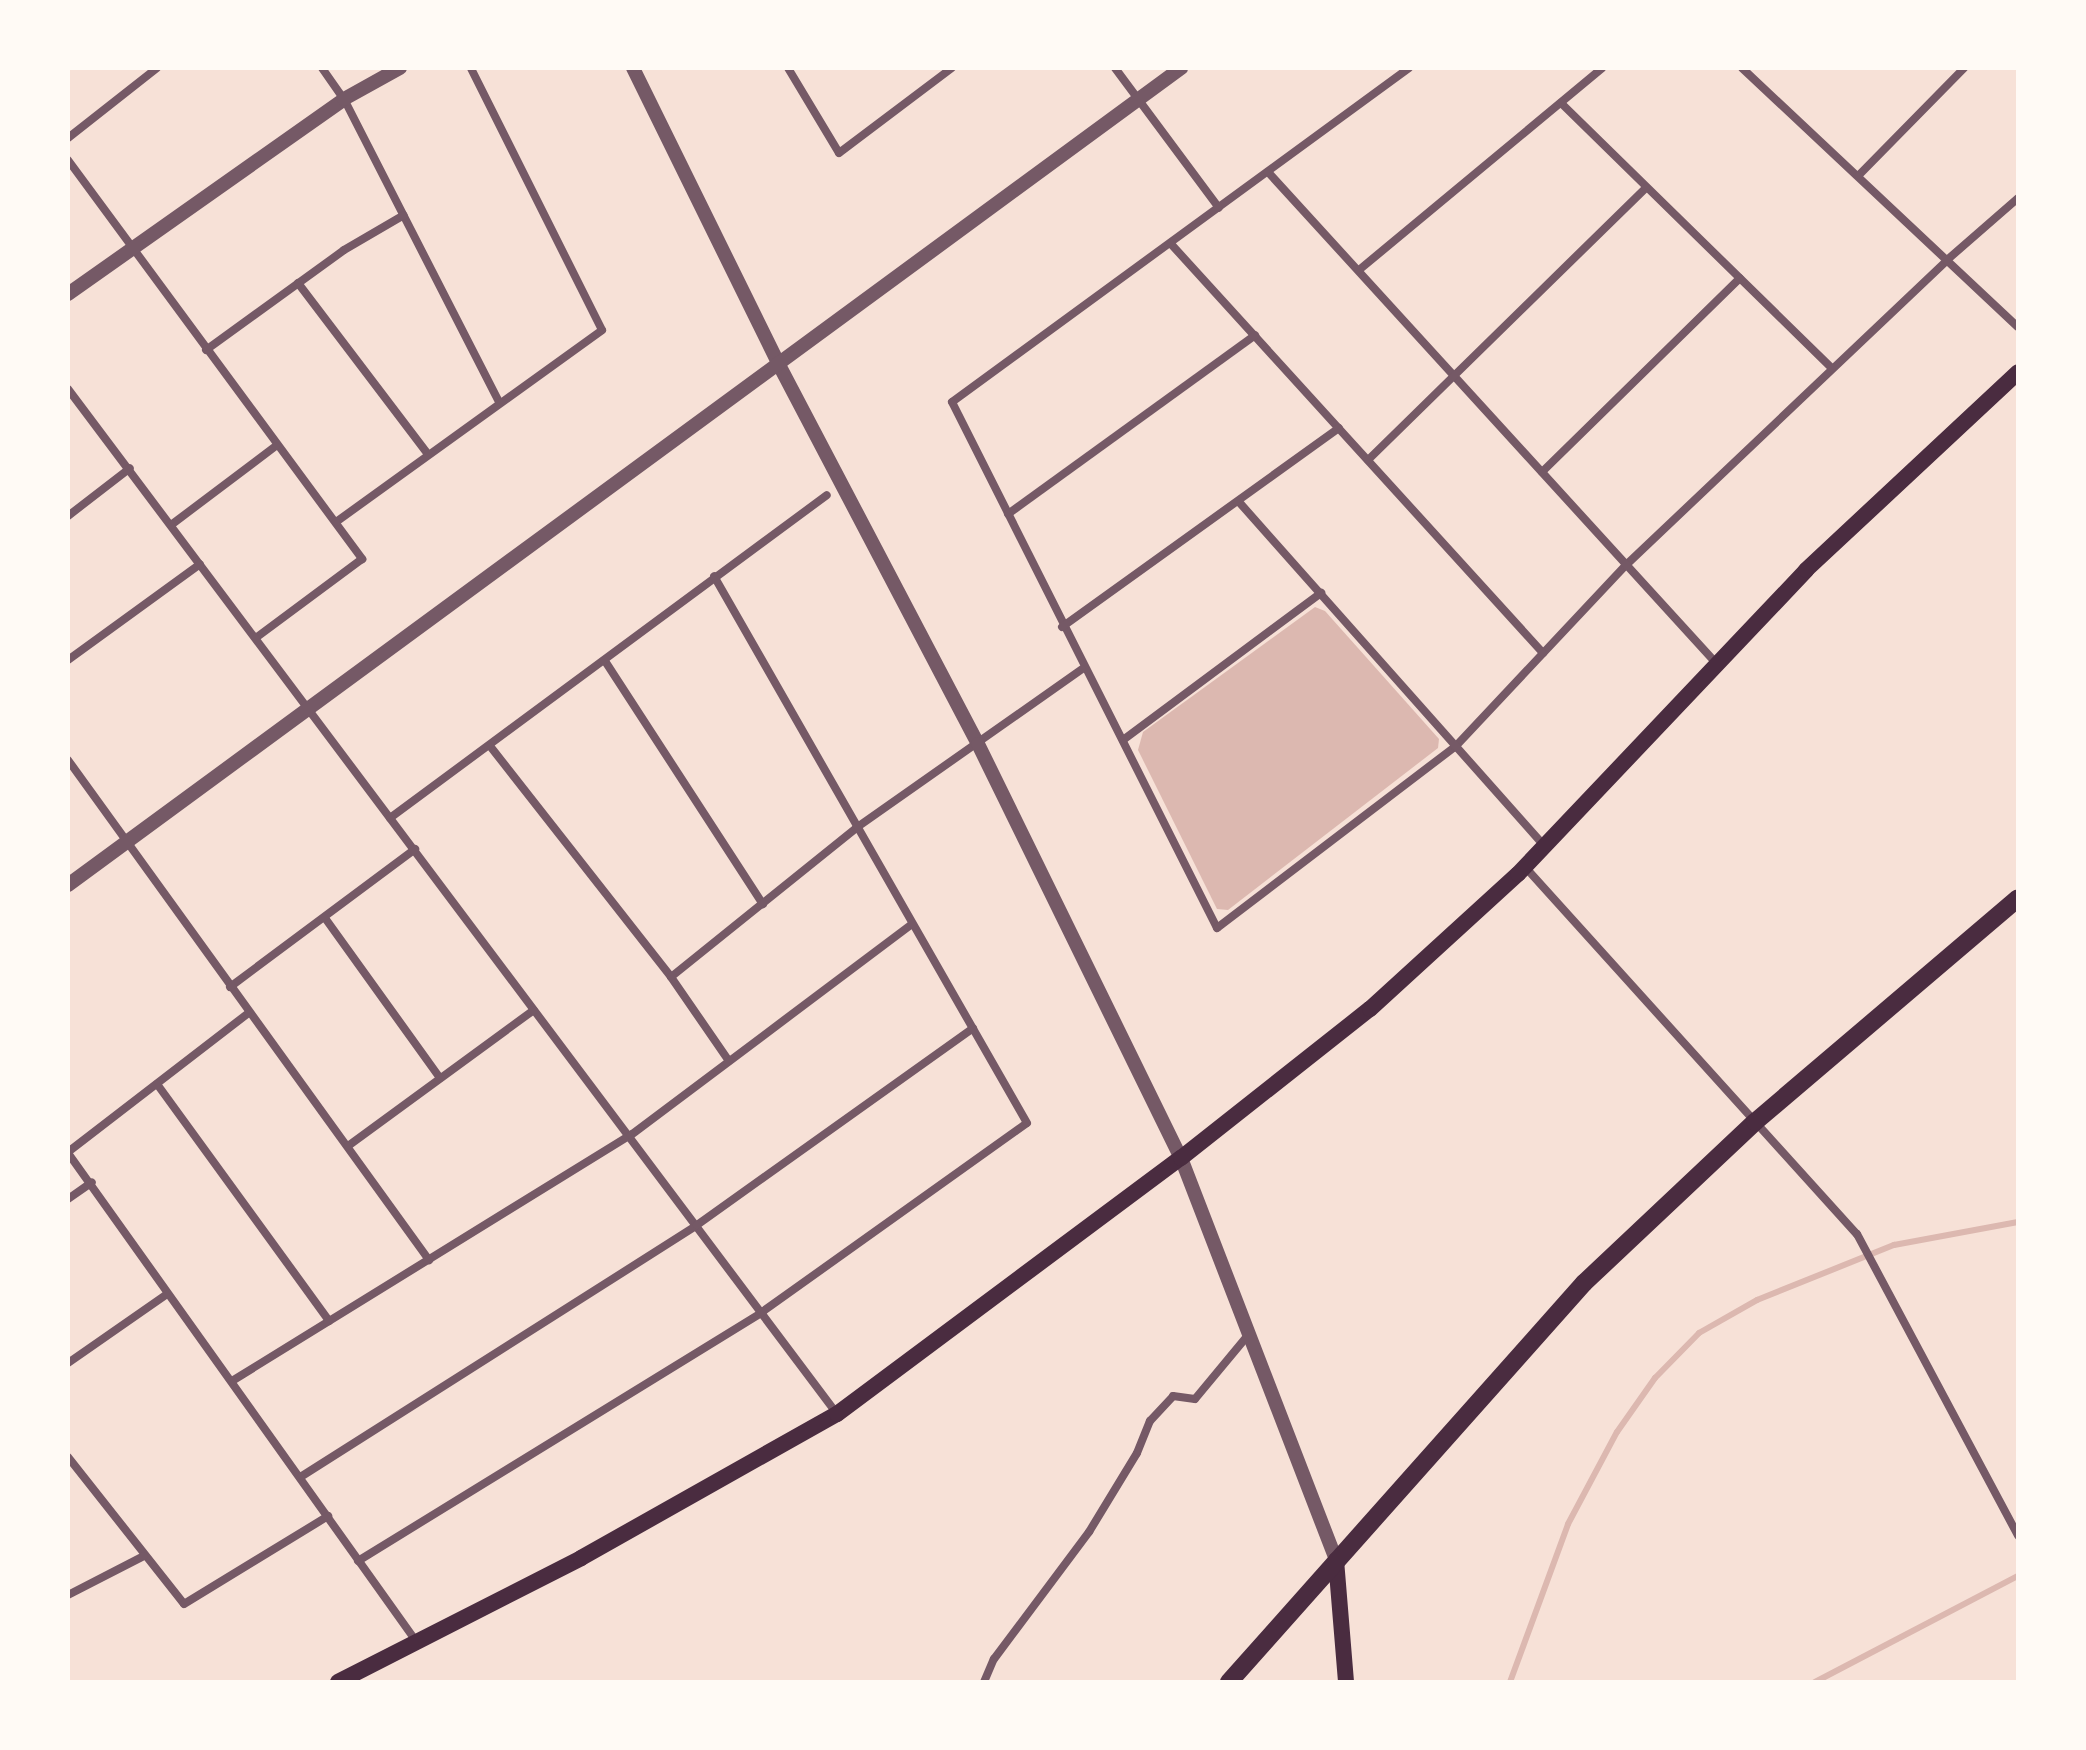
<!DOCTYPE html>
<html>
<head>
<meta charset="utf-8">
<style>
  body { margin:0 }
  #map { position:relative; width:2086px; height:1750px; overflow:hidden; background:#f7e1d7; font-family:"Roboto Condensed",sans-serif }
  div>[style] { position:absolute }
  .water>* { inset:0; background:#dcb8b0 }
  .stream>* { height:6px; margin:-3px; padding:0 3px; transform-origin:3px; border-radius:3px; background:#dcb8b0 }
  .minor>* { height:8px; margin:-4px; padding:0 4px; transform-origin:4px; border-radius:4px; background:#755966 }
  .tertiary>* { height:14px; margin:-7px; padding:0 7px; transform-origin:7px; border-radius:7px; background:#755966 }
  .secondary>* { height:16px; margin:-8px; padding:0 8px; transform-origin:8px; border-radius:8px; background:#4a2c40 }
  .trunk>* { height:18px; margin:-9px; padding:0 9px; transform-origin:9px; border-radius:9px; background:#4a2c40 }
  span { translate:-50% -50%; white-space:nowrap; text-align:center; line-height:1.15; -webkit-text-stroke:7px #fffaf5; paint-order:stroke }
  .frame { position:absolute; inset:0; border:70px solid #fffaf5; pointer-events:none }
</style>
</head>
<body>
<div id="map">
  <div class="water">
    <i style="clip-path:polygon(1315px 607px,1325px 611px,1439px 739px,1438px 748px,1228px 910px,1217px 909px,1138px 750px,1143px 732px)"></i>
  </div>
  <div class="stream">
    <i style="left:1510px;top:1682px;width:168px;rotate:-69.8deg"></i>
    <i style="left:1568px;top:1524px;width:104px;rotate:-62deg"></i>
    <i style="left:1617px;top:1432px;width:66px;rotate:-54.9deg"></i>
    <i style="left:1655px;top:1378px;width:63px;rotate:-45.6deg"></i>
    <i style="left:1699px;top:1333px;width:67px;rotate:-29.6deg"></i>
    <i style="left:1757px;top:1300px;width:148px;rotate:-21.9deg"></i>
    <i style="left:1894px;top:1245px;width:126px;rotate:-10.5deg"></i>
    <i style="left:1815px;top:1682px;width:229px;rotate:-27.6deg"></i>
  </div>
  <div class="minor">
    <i style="left:322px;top:68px;width:38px;rotate:55deg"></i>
    <i style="left:344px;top:99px;width:340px;rotate:62.9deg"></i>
    <i style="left:788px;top:68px;width:99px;rotate:59deg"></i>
    <i style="left:839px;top:153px;width:141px;rotate:-37deg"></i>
    <i style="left:1115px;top:68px;width:174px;rotate:53.4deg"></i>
    <i style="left:1409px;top:68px;width:566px;rotate:143.84deg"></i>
    <i style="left:952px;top:402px;width:589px;rotate:63.26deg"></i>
    <i style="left:1217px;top:928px;width:299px;rotate:-37.3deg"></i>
    <i style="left:1455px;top:747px;width:248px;rotate:-46.8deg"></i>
    <i style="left:1625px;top:566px;width:444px;rotate:-43.5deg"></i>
    <i style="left:1947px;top:260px;width:94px;rotate:-41.1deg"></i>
    <i style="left:1742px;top:68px;width:378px;rotate:43.2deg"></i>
    <i style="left:1561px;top:103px;width:379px;rotate:44.4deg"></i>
    <i style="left:68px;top:138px;width:113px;rotate:-38.2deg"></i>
    <i style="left:68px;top:160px;width:496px;rotate:53.6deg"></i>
    <i style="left:362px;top:559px;width:131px;rotate:143.4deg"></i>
    <i style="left:1268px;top:172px;width:666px;rotate:47.62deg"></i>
    <i style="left:1859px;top:175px;width:150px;rotate:-45.5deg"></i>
    <i style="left:1171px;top:244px;width:553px;rotate:47.71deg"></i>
    <i style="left:1359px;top:270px;width:316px;rotate:-39.7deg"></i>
    <i style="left:298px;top:283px;width:215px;rotate:52.8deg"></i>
    <i style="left:206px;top:350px;width:170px;rotate:-35.9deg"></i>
    <i style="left:344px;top:250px;width:69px;rotate:-30.3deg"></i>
    <i style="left:68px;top:389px;width:1281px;rotate:53.12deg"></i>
    <i style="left:1368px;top:460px;width:389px;rotate:-44.4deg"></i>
    <i style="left:1542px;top:472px;width:277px;rotate:-44.4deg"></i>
    <i style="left:1239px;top:502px;width:461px;rotate:48.4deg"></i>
    <i style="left:1008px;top:514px;width:305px;rotate:-35.9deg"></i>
    <i style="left:68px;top:516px;width:78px;rotate:-37.7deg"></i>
    <i style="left:336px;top:522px;width:328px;rotate:-35.8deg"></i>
    <i style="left:602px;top:330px;width:293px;rotate:-116.6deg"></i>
    <i style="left:171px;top:525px;width:131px;rotate:-37deg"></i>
    <i style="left:1062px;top:627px;width:341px;rotate:-35.7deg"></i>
    <i style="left:68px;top:660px;width:163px;rotate:-36deg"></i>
    <i style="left:605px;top:661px;width:290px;rotate:57deg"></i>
    <i style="left:1123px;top:740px;width:247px;rotate:-36.6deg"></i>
    <i style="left:490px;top:746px;width:293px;rotate:51.9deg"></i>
    <i style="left:671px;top:977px;width:102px;rotate:55.4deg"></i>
    <i style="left:68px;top:760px;width:617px;rotate:54.17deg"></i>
    <i style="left:390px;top:818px;width:543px;rotate:-36.47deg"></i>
    <i style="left:1525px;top:867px;width:495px;rotate:47.9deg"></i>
    <i style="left:1857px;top:1234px;width:342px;rotate:61.9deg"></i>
    <i style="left:325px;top:918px;width:197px;rotate:54.3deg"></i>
    <i style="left:671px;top:977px;width:238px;rotate:-38.8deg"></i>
    <i style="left:856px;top:828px;width:276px;rotate:-35.1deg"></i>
    <i style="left:230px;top:987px;width:231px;rotate:-36.7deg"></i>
    <i style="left:157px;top:1084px;width:293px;rotate:54deg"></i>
    <i style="left:348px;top:1146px;width:230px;rotate:-36.2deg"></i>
    <i style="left:68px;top:1152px;width:226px;rotate:-37.6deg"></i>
    <i style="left:68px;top:1153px;width:599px;rotate:54.51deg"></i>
    <i style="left:68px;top:1199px;width:29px;rotate:-35deg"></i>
    <i style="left:68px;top:1363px;width:119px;rotate:-34.8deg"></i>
    <i style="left:232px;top:1381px;width:469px;rotate:-31.7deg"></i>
    <i style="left:631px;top:1135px;width:350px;rotate:-36.9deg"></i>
    <i style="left:68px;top:1457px;width:187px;rotate:51.7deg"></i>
    <i style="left:184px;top:1604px;width:169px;rotate:-31.4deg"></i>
    <i style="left:302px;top:1476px;width:468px;rotate:-32.4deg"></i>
    <i style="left:697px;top:1225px;width:339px;rotate:-35.5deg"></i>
    <i style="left:358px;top:1561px;width:475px;rotate:-31.6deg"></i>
    <i style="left:762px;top:1312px;width:325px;rotate:-35.5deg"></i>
    <i style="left:1027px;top:1123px;width:630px;rotate:-119.78deg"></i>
    <i style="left:68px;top:1595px;width:85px;rotate:-27.2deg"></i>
    <i style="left:984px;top:1682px;width:25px;rotate:-67deg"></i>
    <i style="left:994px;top:1659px;width:159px;rotate:-53.2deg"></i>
    <i style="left:1089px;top:1532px;width:92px;rotate:-58.7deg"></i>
    <i style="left:1137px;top:1453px;width:35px;rotate:-68deg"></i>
    <i style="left:1150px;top:1421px;width:34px;rotate:-47deg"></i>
    <i style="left:1173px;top:1396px;width:22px;rotate:8deg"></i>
    <i style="left:1195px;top:1399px;width:85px;rotate:-50.3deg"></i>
  </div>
  <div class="tertiary">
    <i style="left:633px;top:68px;width:329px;rotate:63.8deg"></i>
    <i style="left:778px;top:363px;width:430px;rotate:62.3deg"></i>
    <i style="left:978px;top:744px;width:461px;rotate:63.9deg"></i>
    <i style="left:1181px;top:1158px;width:431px;rotate:68.9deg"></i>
    <i style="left:68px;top:294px;width:338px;rotate:-35.2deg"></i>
    <i style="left:344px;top:99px;width:64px;rotate:-29deg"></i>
    <i style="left:68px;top:885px;width:1381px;rotate:-36.28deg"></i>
  </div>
  <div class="secondary">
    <i style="left:1336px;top:1560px;width:122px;rotate:85.3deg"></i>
    <i style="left:338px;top:1682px;width:273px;rotate:-27deg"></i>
    <i style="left:581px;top:1558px;width:294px;rotate:-29.4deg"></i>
    <i style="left:837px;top:1414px;width:429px;rotate:-36.7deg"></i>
    <i style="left:1181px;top:1158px;width:241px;rotate:-38.3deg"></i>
    <i style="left:1370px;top:1009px;width:200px;rotate:-42.4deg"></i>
    <i style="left:1518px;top:874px;width:419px;rotate:-46.5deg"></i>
    <i style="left:1806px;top:570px;width:290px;rotate:-43deg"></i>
  </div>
  <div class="trunk">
    <i style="left:1229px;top:1682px;width:534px;rotate:-48.34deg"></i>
    <i style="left:1584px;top:1283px;width:235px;rotate:-43.3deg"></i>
    <i style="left:1755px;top:1122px;width:345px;rotate:-40.4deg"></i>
  </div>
  <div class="frame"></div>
</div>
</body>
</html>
